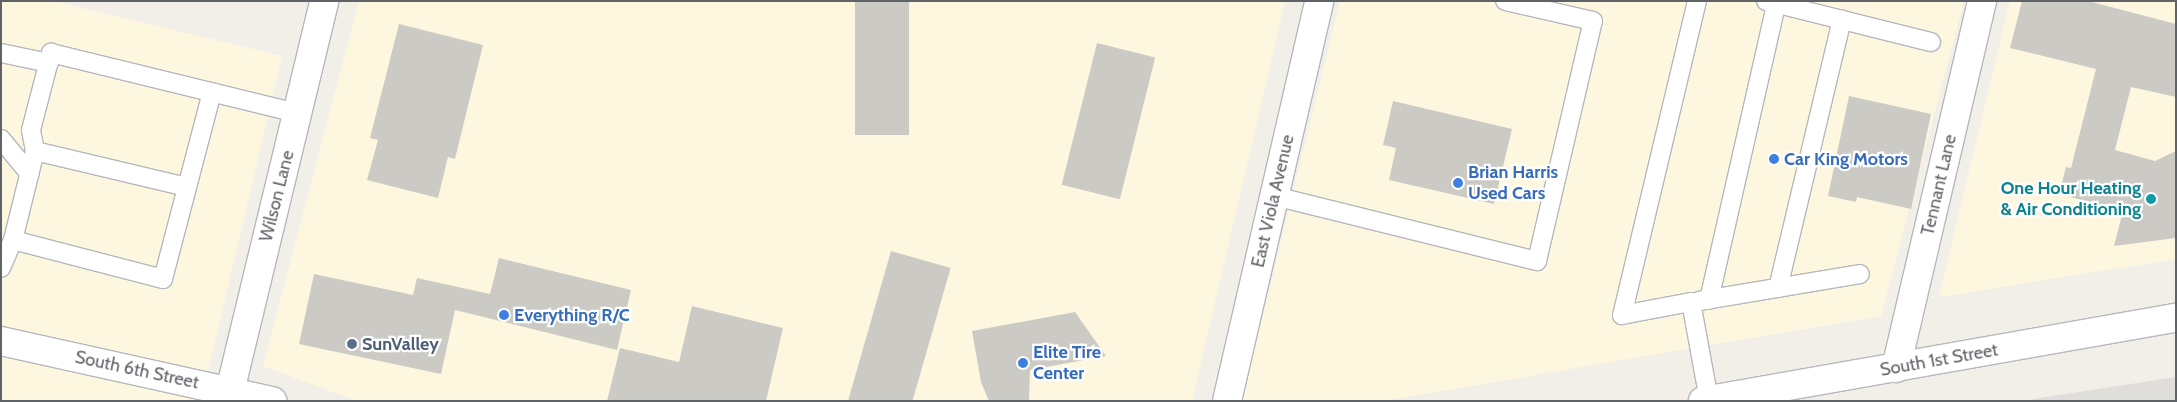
<!DOCTYPE html>
<html>
<head>
<meta charset="utf-8">
<style>
  body { margin:0 }
  #map { position:relative; width:2177px; height:402px; overflow:hidden; background:#f1efe8; font-family:Cabin,sans-serif }
  div>[style] { position:absolute }
  .commercial>* { inset:0; background:#fef7e0 }
  .industrial>* { inset:0; background:#e0deda }
  .building>* { inset:0; background:#cccac5; transform-origin:0 0 }
  .roads { filter:drop-shadow(1px 0 #b5b8bc) drop-shadow(-1px 0 #b5b8bc) drop-shadow(0 1px #b5b8bc) drop-shadow(0 -1px #b5b8bc) }
  .service>* { height:18px; margin:-9px; padding:0 9px; transform-origin:9px; border-radius:9px; background:#fff }
  .minor>* { height:28px; margin:-14px; padding:0 14px; transform-origin:14px; border-radius:14px; background:#fff }
  .tertiary>* { height:28px; margin:-14px; padding:0 14px; transform-origin:14px; border-radius:14px; background:#fff }
  .secondary>* { height:28px; margin:-14px; padding:0 14px; transform-origin:14px; border-radius:14px; background:#fff }
  .dots>* { width:14px; height:14px; translate:-50% -50%; box-sizing:border-box; border:2px solid #fff; border-radius:50% }
  span { translate:-50% -50%; white-space:nowrap; text-align:center; line-height:1.15; -webkit-text-stroke:4.5px #fff; paint-order:stroke }
  .shop-label { font-size:18px; color:#366cbe; font-weight:700 }
  .left { translate:0 -50%; text-align:left }
  .street-label { font-size:18px; color:#5f6368 }
  .culture-label { font-size:18px; color:#0d838f; font-weight:700 }
  .right { translate:-100% -50%; text-align:right }
  .service-label { font-size:18px; color:#4e5e75; font-weight:700 }
  .frame { position:absolute; inset:0; border:2px solid #5f6368; pointer-events:none }
</style>
</head>
<body>
<div id="map">
  <div class="commercial">
    <i style="clip-path:polygon(1px 1px,52px 1px,282px 56px,201px 401px,1px 401px)"></i>
    <i style="clip-path:polygon(359px 1px,1285px 1px,1192px 401px,357px 401px,263px 366px)"></i>
    <i style="clip-path:polygon(1340px 1px,1964px 1px,1881px 316px,1382px 401px,1242px 401px)"></i>
    <i style="clip-path:polygon(2010px 1px,2176px 1px,2176px 259px,1939px 297px)"></i>
  </div>
  <div class="industrial">
    <i style="clip-path:polygon(2176px 377px,2176px 401px,2021px 401px)"></i>
  </div>
  <div class="building">
    <i style="left:855px;top:1px;width:54px;height:134px"></i>
    <i style="clip-path:polygon(2022px 1px,2088px 1px,2176px 24px,2176px 97px,2131px 87px,2115px 150px,2155px 161px,2176px 151px,2176px 238px,2114px 246px,2123px 211px,2059px 194px,2066px 167px,2071px 168px,2096px 69px,2010px 48px)"></i>
    <i style="clip-path:polygon(399px 24px,483px 45px,455px 159px,448px 157px,438px 198px,367px 180px,378px 140px,370px 138px)"></i>
    <i style="left:1097px;top:43px;width:60px;height:146px;rotate:14deg"></i>
    <i style="clip-path:polygon(1849px 96px,1931px 114px,1911px 209px,1857px 197px,1856px 202px,1828px 196px)"></i>
    <i style="clip-path:polygon(1393px 101px,1512px 129px,1494px 204px,1389px 180px,1396px 148px,1383px 145px)"></i>
    <i style="left:891px;top:251px;width:62px;height:156px;rotate:16deg"></i>
    <i style="clip-path:polygon(499px 258px,631px 290px,617px 350px,455px 310px,441px 374px,299px 344px,314px 274px,413px 295px,417px 278px,490px 294px)"></i>
    <i style="clip-path:polygon(692px 306px,783px 328px,766px 401px,607px 401px,620px 348px,679px 362px)"></i>
    <i style="clip-path:polygon(1075px 312px,1106px 356px,1030px 370px,1029px 401px,989px 401px,981px 382px,972px 331px)"></i>
  </div>
  <div class="roads">
    <div class="service">
      <i style="left:1697px;top:1px;width:323px;rotate:103.4deg"></i>
      <i style="left:1622px;top:315px;width:70px;rotate:-10.7deg"></i>
      <i style="left:1691px;top:302px;width:100px;rotate:79.6deg"></i>
      <i style="left:1766px;top:1px;width:170px;rotate:14deg"></i>
      <i style="left:1px;top:53px;width:49px;rotate:11.8deg"></i>
      <i style="left:1px;top:139px;width:45px;rotate:50.4deg"></i>
      <i style="left:35px;top:151px;width:156px;rotate:13.3deg"></i>
      <i style="left:1274px;top:196px;width:271px;rotate:13.9deg"></i>
      <i style="left:1537px;top:261px;width:246px;rotate:-76.9deg"></i>
      <i style="left:1593px;top:21px;width:90px;rotate:-167.2deg"></i>
      <i style="left:13px;top:240px;width:155px;rotate:14.6deg"></i>
      <i style="left:163px;top:279px;width:193px;rotate:-75.3deg"></i>
      <i style="left:1px;top:268px;width:30px;rotate:-67deg"></i>
      <i style="left:13px;top:240px;width:92px;rotate:-76.1deg"></i>
      <i style="left:35px;top:151px;width:21px;rotate:-101deg"></i>
      <i style="left:31px;top:130px;width:80px;rotate:-75.4deg"></i>
      <i style="left:51px;top:53px;width:253px;rotate:13.7deg"></i>
      <i style="left:1778px;top:288px;width:276px;rotate:-76.6deg"></i>
      <i style="left:1709px;top:300px;width:303px;rotate:-77.2deg"></i>
      <i style="left:1699px;top:301px;width:163px;rotate:-9.5deg"></i>
    </div>
    <div class="minor">
      <i style="left:1px;top:341px;width:278px;rotate:12.5deg"></i>
      <i style="left:1896px;top:368px;width:377px;rotate:-76.8deg"></i>
      <i style="left:230px;top:391px;width:401px;rotate:-76.4deg"></i>
    </div>
    <div class="tertiary">
      <i style="left:1227px;top:401px;width:410px;rotate:-77deg"></i>
    </div>
    <div class="secondary">
      <i style="left:1703px;top:401px;width:480px;rotate:-10deg"></i>
    </div>
  </div>
  <div class="dots">
    <i style="left:1774px;top:159px;background:#3f7fe0"></i>
    <i style="left:1458px;top:183px;background:#3f7fe0"></i>
    <i style="left:2151px;top:199px;background:#0f9aa8"></i>
    <i style="left:504px;top:315px;background:#3f7fe0"></i>
    <i style="left:352px;top:344px;background:#5c6f8a"></i>
    <i style="left:1023px;top:363px;background:#3f7fe0"></i>
  </div>
  <div class="shop-label">
    <span class="left" style="left:1784px;top:159px">Car King Motors</span>
    <span class="left" style="left:1468px;top:183px">Brian Harris<br>Used Cars</span>
    <span class="left" style="left:514px;top:315px">Everything R/C</span>
    <span class="left" style="left:1033px;top:363px">Elite Tire<br>Center</span>
  </div>
  <div class="street-label">
    <span style="left:1939px;top:185px;rotate:-77deg">Tennant Lane</span>
    <span style="left:277px;top:196px;rotate:-76deg">Wilson Lane</span>
    <span style="left:1273px;top:201px;rotate:-77deg">East Viola Avenue</span>
    <span style="left:1939px;top:360px;rotate:-10deg">South 1st Street</span>
    <span style="left:137px;top:370px;rotate:12deg">South 6th Street</span>
  </div>
  <div class="culture-label">
    <span class="right" style="left:2141px;top:199px">One Hour Heating<br>&amp; Air Conditioning</span>
  </div>
  <div class="service-label">
    <span class="left" style="left:362px;top:344px">SunValley</span>
  </div>
  <div class="frame"></div>
</div>
</body>
</html>
